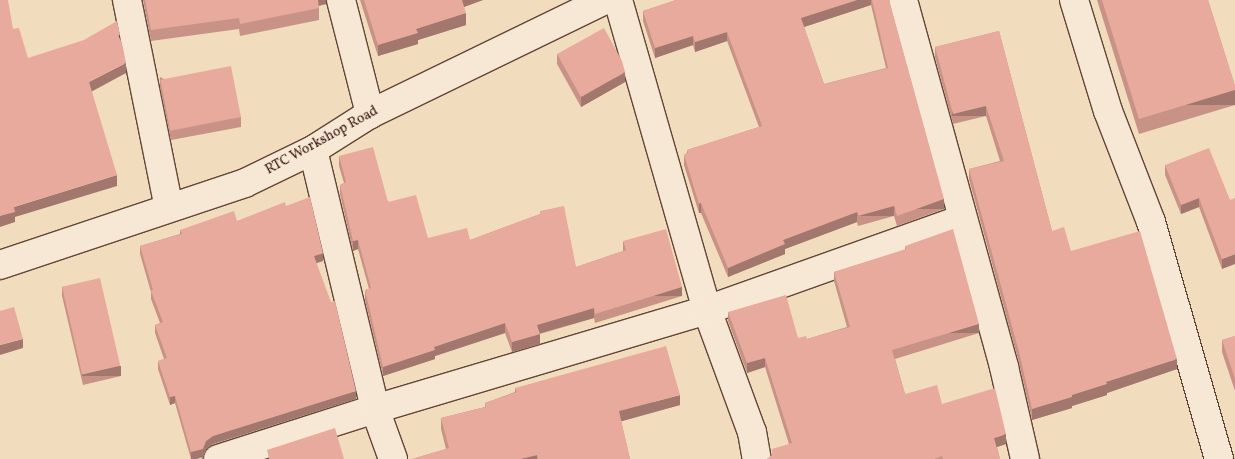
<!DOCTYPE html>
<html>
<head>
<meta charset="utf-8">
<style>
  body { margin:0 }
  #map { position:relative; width:1235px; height:459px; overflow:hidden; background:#f2dcbe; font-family:Vollkorn,serif }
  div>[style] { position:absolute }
  .roads { filter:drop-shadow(1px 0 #624536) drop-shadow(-1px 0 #624536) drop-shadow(0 1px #624536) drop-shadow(0 -1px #624536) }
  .minor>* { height:28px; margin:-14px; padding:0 14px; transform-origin:14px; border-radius:14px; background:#f7e8d5 }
  .wall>* { inset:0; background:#c89286 }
  .shaded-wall>* { inset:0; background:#a2776d; transform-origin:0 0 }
  .building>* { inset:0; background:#e8aa9c; transform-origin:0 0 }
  span { translate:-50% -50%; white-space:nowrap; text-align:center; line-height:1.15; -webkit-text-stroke:5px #f7e8d5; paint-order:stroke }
  .street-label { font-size:14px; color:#321308 }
</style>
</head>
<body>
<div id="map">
  <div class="roads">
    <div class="minor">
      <i style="left:127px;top:0;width:212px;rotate:78.6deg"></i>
      <i style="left:341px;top:0;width:118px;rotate:75.7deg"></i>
      <i style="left:618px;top:0;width:323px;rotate:74deg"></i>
      <i style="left:707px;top:310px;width:130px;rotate:69.8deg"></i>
      <i style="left:752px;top:432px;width:27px;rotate:80deg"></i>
      <i style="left:903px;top:0;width:381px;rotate:74.6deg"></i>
      <i style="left:1004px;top:367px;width:94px;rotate:77.1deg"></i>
      <i style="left:1074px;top:0;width:116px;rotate:73deg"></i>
      <i style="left:1108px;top:111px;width:119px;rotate:68.8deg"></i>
      <i style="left:1151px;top:222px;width:247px;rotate:74deg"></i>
      <i style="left:313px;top:150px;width:266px;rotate:76.5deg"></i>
      <i style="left:375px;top:409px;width:53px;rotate:70.2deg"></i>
      <i style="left:0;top:265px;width:258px;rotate:-18.5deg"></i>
      <i style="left:245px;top:183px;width:76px;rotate:-25.9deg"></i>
      <i style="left:313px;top:150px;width:67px;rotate:-32.3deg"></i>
      <i style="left:370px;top:114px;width:261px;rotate:-25.9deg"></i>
      <i style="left:218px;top:459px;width:165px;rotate:-17.7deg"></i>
      <i style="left:375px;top:409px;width:346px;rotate:-16.6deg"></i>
      <i style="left:707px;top:310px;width:271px;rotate:-19.6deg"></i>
    </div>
  </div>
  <div class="wall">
    <i style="clip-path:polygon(143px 0,326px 0,326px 4px,319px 6px,319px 20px,240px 36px,239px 29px,151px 41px)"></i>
    <i style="clip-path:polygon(360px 0,483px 0,464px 7px,466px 25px,418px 40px,418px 44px,378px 56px)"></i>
    <i style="clip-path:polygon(evenodd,676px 0,889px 0,944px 209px,897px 226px,894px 216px,858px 226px,857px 222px,785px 249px,785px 254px,728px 277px,701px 213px,699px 213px,684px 165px,684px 155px,687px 153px,687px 150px,759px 127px,727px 41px,695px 52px,693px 45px,655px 58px,643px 21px,643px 11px,676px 0,871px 5px,886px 68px,824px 84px,804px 27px,871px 5px)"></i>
    <i style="clip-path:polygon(1097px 0,1208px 0,1235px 86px,1235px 105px,1139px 134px)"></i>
    <i style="clip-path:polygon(999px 31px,1052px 231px,1177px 369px,1107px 393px,1107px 395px,1072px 406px,1072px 408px,1032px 420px,1019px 363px,969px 179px,969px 169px,1000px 161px,986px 116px,953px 124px,935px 57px,935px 47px)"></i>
    <i style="clip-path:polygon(557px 54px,625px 82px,581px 107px,557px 64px)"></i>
    <i style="clip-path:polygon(160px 77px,241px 117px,241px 127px,171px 140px,160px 87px)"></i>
    <i style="clip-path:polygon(339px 156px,428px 238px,470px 240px,540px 214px,540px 211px,576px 267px,623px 251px,623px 241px,682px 296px,595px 323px,594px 318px,540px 334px,540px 344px,512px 352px,505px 333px,435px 356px,435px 359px,383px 376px,365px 300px,365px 290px,369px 289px,358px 249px,353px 251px,340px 194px,340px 185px,344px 183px,339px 166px)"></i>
    <i style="clip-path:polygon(1165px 165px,1230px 200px,1222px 269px,1199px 207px,1181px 214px,1165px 175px)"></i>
    <i style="clip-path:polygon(286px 206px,323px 261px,316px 263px,356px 399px,213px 444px,206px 449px,203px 457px,196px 459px,191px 459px,175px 403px,170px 405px,158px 369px,158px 361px,164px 359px,155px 333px,155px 325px,160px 323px,151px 299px,151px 292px,140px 254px,140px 246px,180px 234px,180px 230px,237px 221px)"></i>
    <i style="clip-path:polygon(905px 246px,979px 333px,895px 359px,905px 394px,942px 404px,1006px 444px,997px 447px,1000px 459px,767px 459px,789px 444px,765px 367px,747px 373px,728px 321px,728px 312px,798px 338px,807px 339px,847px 327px,834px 281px,834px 272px,905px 250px)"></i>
    <i style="clip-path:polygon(62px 286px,121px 376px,83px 385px,62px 296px)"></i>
    <i style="clip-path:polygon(1235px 336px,1235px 391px,1222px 352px,1222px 340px)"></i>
    <i style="clip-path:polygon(515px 388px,680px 405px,621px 421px,630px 459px,412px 459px,446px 449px,441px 429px,441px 418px,485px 407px,485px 403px,515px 392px)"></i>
  </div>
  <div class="shaded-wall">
    <i style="clip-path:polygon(317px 0,326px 0,326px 4px,317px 6px)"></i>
    <i style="clip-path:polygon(461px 0,483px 0,461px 8px)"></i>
    <i style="clip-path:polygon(857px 0,871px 0,871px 5px,801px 28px,801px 18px)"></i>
    <i style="clip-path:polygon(466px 13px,466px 25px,418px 40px,418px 44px,378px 56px,378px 45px,416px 29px)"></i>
    <i style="clip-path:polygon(727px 32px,727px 41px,695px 52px,695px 42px)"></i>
    <i style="clip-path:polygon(693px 36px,693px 45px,655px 58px,655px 48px)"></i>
    <i style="clip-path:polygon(126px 63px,126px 73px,89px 93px,89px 82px)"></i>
    <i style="clip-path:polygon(625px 72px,625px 82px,581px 107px,581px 97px)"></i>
    <i style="left:1235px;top:90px;width:15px;height:100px;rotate:90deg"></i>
    <i style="left:986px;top:106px;width:10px;height:34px;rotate:90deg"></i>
    <i style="clip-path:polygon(117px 175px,117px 186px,15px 217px,15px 222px,0 227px,0 216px,14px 207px)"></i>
    <i style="clip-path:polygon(1199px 198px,1199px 207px,1181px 214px,1181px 205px)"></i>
    <i style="left:944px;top:199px;width:10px;height:50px;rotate:90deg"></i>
    <i style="left:701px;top:203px;width:10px;height:2px;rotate:90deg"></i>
    <i style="left:894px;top:206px;width:10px;height:37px;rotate:90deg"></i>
    <i style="clip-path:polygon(857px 212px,857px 222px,785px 249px,785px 254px,728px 277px,728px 268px,783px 240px)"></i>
    <i style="clip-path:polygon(358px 240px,358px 249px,353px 251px,353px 241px)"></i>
    <i style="clip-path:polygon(323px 253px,323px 261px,314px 264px,314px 256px)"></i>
    <i style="clip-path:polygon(1235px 254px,1235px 264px,1222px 269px,1222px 259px)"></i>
    <i style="left:682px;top:287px;width:9px;height:91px;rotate:90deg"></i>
    <i style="clip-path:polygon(594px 308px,594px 318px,537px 334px,537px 325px)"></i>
    <i style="clip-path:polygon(505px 323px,505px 333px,435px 356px,435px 359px,383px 376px,383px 367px,434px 347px)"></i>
    <i style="left:979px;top:324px;width:9px;height:91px;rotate:90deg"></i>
    <i style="clip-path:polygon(540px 334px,540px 344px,512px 352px,512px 342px)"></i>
    <i style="clip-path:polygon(23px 339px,23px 348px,0 355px,0 345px)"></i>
    <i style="clip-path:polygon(765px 358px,765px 367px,747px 373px,747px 363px)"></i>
    <i style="clip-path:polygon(1177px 359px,1177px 369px,1107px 393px,1107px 395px,1072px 406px,1072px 408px,1032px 420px,1032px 409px,1106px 382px)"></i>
    <i style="left:121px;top:366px;width:10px;height:39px;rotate:90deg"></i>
    <i style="clip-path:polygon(356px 391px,356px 399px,213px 444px,206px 449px,203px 457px,196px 459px,191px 459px,191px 452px,213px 436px)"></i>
    <i style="clip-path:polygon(680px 395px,680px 405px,619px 422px,619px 411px)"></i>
    <i style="clip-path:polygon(175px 396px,175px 403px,170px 405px,170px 397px)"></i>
    <i style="clip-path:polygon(1006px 434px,1006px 444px,994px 448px,994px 438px)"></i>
    <i style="clip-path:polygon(537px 455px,537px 459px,520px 459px)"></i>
  </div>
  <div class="building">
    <i style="clip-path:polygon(0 0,8px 0,13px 29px,19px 28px,28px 58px,84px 40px,117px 21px,120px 35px,118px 35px,122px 43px,126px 63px,89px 82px,117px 175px,14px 207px,15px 212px,0 216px)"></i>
    <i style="clip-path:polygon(145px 0,318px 0,319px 8px,240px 24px,239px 18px,151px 30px)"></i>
    <i style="clip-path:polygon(364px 0,462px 0,466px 13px,416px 29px,418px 33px,378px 45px)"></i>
    <i style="clip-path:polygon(676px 0,857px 0,801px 18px,824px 84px,888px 68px,872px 0,889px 0,944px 199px,897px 216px,894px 206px,858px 216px,857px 212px,783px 240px,785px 244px,728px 268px,701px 203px,699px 204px,684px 155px,688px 153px,687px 150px,762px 126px,727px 32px,695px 42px,693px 36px,655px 48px,643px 11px)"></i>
    <i style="clip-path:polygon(1102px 0,1208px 0,1235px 86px,1235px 90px,1139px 119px)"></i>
    <i style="clip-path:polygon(604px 28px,622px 61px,625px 72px,581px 97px,557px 54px)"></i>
    <i style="clip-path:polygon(999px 31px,1052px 231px,1064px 227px,1071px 251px,1140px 231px,1177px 359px,1106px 382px,1107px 384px,1072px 395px,1072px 397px,1032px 409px,1019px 352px,969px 169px,1004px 161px,986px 106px,953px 114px,935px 47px)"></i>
    <i style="left:231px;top:66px;width:52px;height:72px;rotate:79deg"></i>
    <i style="clip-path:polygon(373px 147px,388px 202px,416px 195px,428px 238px,467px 228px,470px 240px,540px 214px,540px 211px,564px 206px,576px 267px,626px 250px,623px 241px,666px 229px,682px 287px,595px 314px,594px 308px,537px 325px,540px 334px,512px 342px,505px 323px,434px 347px,435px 350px,383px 367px,365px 290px,371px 288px,358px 240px,353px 241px,340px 185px,346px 182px,339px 156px)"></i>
    <i style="clip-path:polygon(1209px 148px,1230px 200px,1235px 198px,1235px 254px,1222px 259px,1199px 198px,1181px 205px,1165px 165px)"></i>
    <i style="clip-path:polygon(310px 197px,323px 253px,314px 256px,331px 302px,335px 301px,356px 391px,213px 436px,206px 441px,203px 449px,191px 452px,175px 396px,170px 397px,158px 361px,167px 358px,155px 325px,163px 322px,151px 291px,153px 290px,140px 246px,182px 234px,180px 230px,234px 211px,237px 221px,285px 202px,286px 206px)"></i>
    <i style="clip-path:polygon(953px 229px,979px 324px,892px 350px,905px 394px,937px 385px,942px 404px,995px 388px,1006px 434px,994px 438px,1000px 459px,943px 459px,942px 456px,934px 459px,767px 459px,772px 455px,772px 449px,792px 443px,765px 358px,747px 363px,728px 312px,786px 295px,798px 338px,806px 336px,807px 339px,850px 327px,834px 272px,906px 249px,905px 246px)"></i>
    <i style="left:100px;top:278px;width:90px;height:39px;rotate:77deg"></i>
    <i style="clip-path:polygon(14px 307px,23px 339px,0 345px,0 311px)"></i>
    <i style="clip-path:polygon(1235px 336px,1235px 379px,1222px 340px)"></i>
    <i style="clip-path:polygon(666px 346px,680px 395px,619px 411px,630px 459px,538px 459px,537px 455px,520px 459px,412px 459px,449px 448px,441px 418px,486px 407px,485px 403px,517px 392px,515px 388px)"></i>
    <i style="clip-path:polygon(335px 428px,344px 459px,269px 459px,267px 450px)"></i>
  </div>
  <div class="street-label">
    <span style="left:322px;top:141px;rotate:-29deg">RTC Workshop Road</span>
  </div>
</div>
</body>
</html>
